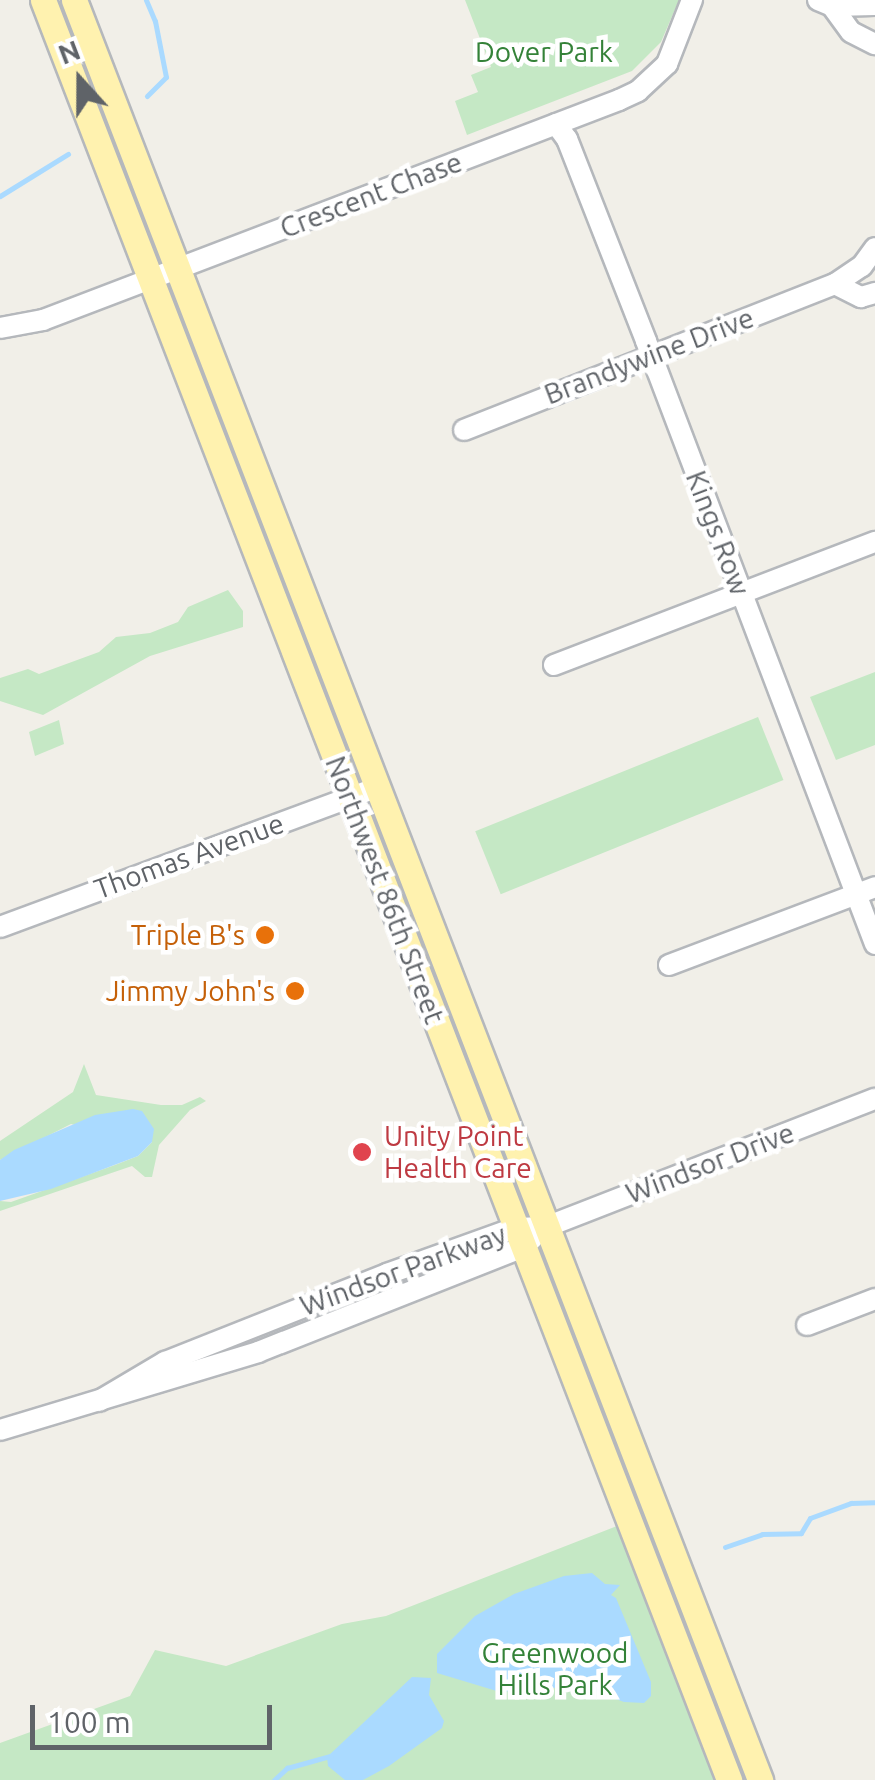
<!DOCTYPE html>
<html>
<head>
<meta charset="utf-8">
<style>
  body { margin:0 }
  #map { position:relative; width:875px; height:1780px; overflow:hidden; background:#f1efe8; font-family:Ubuntu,sans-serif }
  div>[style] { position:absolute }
  .green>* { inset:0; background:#c5e8c5; transform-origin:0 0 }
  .water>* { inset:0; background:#aadaff }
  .stream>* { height:5px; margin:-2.5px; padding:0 2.5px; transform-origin:2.5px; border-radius:2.5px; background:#aadaff }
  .roads { filter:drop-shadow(2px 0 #b5b8bc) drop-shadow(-2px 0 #b5b8bc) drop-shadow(0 2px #b5b8bc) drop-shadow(0 -2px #b5b8bc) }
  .minor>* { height:20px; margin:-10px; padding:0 10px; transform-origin:10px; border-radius:10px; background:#fff }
  .major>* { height:25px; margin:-12.5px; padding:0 12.5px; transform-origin:12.5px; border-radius:12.5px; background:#fff2af }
  .dots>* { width:28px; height:28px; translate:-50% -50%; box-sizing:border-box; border:5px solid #fff; border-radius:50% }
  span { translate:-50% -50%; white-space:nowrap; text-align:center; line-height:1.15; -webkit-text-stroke:9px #fff; paint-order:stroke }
  .park-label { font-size:28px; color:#348238 }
  .street-label { font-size:28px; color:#5f6368 }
  .food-label { font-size:28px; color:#c56008 }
  .right { translate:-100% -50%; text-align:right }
  .health-label { font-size:28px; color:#be3a42 }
  .left { translate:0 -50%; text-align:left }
  .north { position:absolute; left:30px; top:30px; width:100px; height:100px; -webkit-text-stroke:8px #fff; paint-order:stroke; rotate:339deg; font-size:28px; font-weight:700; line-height:40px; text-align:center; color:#5f6368 }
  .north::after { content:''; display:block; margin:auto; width:35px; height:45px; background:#5f6368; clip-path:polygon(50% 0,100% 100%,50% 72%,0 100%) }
  .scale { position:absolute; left:30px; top:1705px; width:242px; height:45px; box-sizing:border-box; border:5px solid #5f6368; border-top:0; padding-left:12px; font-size:30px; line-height:35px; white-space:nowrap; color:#5f6368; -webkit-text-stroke:8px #fff; paint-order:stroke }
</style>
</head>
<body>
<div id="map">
  <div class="green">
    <i style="clip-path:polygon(465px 0,679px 0,661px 42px,632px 71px,467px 135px,455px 101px,478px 92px,471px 75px,491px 67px)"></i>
    <i style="clip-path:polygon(228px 590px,243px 611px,243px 627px,150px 656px,43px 715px,0 701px,0 678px,28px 669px,39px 674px,99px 652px,116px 637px,150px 633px,178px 622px,188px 607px)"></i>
    <i style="clip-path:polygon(875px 672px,875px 745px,836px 760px,810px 697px)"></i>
    <i style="left:758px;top:717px;width:68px;height:305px;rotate:68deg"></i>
    <i style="clip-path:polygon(59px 720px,64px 744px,35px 756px,29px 732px)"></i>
    <i style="clip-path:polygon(84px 1064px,96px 1095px,161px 1105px,182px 1105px,200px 1097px,206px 1101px,190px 1110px,159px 1145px,152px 1177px,145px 1177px,132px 1166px,0 1211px,0 1201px,11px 1202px,115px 1165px,138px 1156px,152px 1142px,71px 1124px,0 1160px,0 1141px,73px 1092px)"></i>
    <i style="clip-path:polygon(617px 1526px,717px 1780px,0 1780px,0 1743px,130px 1696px,155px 1650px,226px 1666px,342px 1624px,386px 1616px)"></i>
  </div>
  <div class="water">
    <i style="clip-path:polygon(133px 1109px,142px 1111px,154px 1129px,152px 1142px,138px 1156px,51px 1189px,0 1201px,0 1160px,14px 1150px,95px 1115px)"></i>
    <i style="clip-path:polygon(592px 1573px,605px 1584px,620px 1585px,611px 1595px,616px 1598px,651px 1682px,651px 1696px,644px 1703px,624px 1702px,580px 1686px,500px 1692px,437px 1673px,437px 1654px,475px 1616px,514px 1594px,564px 1576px)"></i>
    <i style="clip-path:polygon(412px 1677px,431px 1678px,429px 1695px,444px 1721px,442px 1728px,389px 1766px,363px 1780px,345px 1780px,328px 1766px,327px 1757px)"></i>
  </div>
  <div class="stream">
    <i style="left:146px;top:0;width:23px;rotate:67deg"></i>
    <i style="left:155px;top:21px;width:57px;rotate:78.9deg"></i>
    <i style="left:166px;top:77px;width:27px;rotate:135deg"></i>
    <i style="left:0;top:196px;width:80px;rotate:-31.7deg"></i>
    <i style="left:725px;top:1547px;width:39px;rotate:-19deg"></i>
    <i style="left:762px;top:1534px;width:39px;rotate:-1deg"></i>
    <i style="left:801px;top:1533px;width:17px;rotate:-59deg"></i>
    <i style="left:810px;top:1518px;width:44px;rotate:-20.1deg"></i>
    <i style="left:851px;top:1503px;width:24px;rotate:-2deg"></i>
    <i style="left:274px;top:1780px;width:18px;rotate:-43deg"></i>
    <i style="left:287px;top:1768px;width:45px;rotate:-15.6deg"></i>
  </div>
  <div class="roads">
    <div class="minor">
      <i style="left:818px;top:0;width:15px;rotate:23deg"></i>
      <i style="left:832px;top:6px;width:43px;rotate:-1.3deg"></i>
      <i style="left:832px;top:6px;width:32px;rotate:54deg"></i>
      <i style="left:851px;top:32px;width:27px;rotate:27deg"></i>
      <i style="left:556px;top:124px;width:19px;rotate:54deg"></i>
      <i style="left:567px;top:139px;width:217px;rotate:68.6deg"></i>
      <i style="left:646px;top:341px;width:645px;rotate:69.2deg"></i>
      <i style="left:835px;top:284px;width:29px;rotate:27deg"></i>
      <i style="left:861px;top:297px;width:15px;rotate:-16deg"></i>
      <i style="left:0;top:328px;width:44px;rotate:-10.5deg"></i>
      <i style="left:43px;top:320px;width:617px;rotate:-20.9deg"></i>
      <i style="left:619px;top:100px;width:21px;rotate:-25deg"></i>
      <i style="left:638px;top:91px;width:40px;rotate:-43deg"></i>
      <i style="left:667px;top:64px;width:69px;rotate:-68.7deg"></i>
      <i style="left:464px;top:430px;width:399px;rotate:-21.5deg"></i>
      <i style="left:835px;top:284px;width:32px;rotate:-34deg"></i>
      <i style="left:862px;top:266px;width:22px;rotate:-54deg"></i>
      <i style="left:554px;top:665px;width:344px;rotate:-21deg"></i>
      <i style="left:0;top:927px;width:403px;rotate:-20.3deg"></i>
      <i style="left:669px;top:965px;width:220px;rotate:-20.7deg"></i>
      <i style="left:807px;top:1325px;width:73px;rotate:-20.9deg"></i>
      <i style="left:99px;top:1401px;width:77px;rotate:-30.6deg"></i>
      <i style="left:165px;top:1362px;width:239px;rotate:-21.6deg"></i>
      <i style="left:387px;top:1274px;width:136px;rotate:-19.8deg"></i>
      <i style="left:515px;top:1228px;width:31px;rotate:-2deg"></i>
      <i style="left:546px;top:1227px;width:353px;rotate:-21.3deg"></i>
      <i style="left:0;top:1430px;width:270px;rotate:-16.8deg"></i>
      <i style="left:258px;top:1352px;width:285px;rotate:-21.6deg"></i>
      <i style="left:523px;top:1247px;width:13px;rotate:-42deg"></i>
    </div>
    <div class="major">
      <i style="left:43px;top:0;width:1908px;rotate:68.92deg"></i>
      <i style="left:74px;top:0;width:1908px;rotate:68.92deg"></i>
    </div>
  </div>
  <div class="dots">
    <i style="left:265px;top:935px;background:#e8710a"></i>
    <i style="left:295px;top:991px;background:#e8710a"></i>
    <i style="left:362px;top:1152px;background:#e0444e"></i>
  </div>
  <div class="park-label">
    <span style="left:544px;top:52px">Dover Park</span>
    <span style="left:555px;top:1669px">Greenwood<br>Hills Park</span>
  </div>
  <div class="street-label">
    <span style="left:371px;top:195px;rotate:-21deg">Crescent Chase</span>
    <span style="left:649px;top:356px;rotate:-21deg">Brandywine Drive</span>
    <span style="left:718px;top:533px;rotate:69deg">Kings Row</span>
    <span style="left:189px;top:856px;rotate:-20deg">Thomas Avenue</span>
    <span style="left:385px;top:890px;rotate:69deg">Northwest 86th Street</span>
    <span style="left:710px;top:1163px;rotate:-21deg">Windsor Drive</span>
    <span style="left:403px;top:1270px;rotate:-20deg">Windsor Parkway</span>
  </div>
  <div class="food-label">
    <span class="right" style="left:245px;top:935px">Triple B's</span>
    <span class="right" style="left:275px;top:991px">Jimmy John's</span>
  </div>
  <div class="health-label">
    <span class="left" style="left:384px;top:1152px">Unity Point<br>Health Care</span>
  </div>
  <div class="north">N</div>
  <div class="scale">100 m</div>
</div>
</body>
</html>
